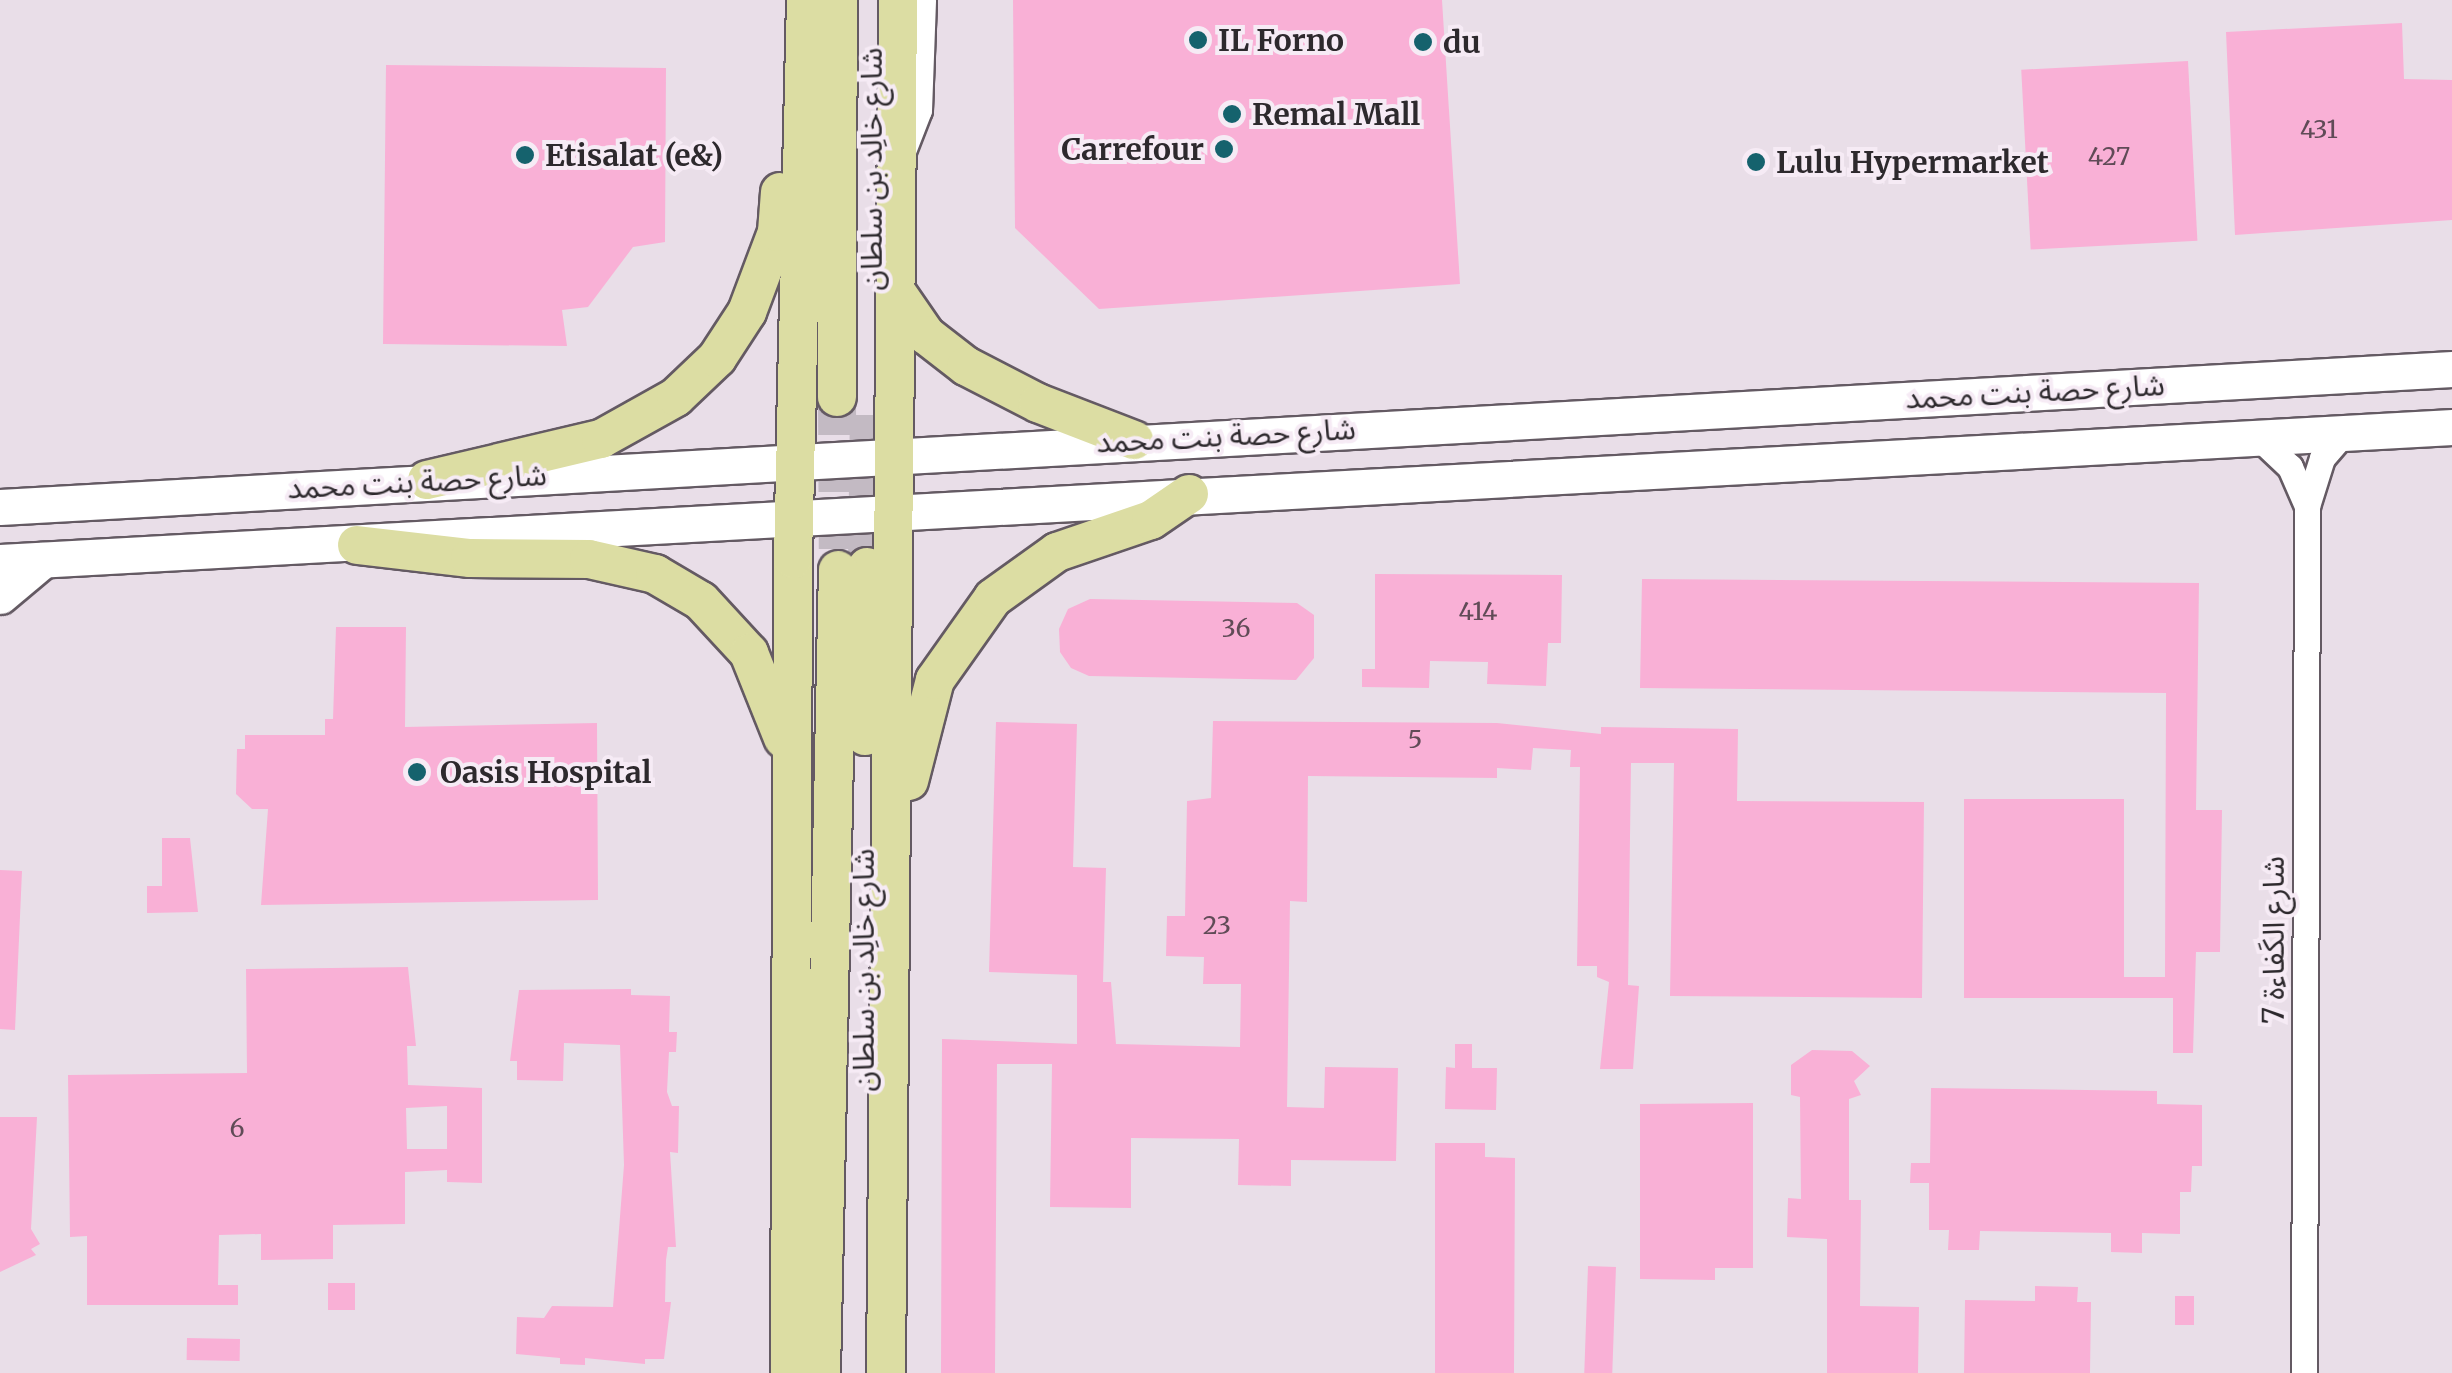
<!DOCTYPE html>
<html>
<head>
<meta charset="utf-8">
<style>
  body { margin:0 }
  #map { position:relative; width:2452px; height:1373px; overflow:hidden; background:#e9dee8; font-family:Merriweather,"Noto Sans Arabic",serif }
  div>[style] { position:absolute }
  .building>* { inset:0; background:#f9b0d6; transform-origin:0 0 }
  .primary-tunnel>* { height:38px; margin-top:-19px; transform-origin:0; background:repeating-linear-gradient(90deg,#c3bac3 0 38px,transparent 0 57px) }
  .roads { filter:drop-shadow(2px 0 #645a63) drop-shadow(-2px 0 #645a63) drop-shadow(0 2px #645a63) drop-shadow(0 -2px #645a63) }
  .minor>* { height:25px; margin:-12.5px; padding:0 12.5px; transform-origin:12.5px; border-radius:12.5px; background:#fff }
  .secondary>* { height:35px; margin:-17.5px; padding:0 17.5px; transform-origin:17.5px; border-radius:17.5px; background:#fff }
  .primary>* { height:38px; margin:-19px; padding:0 19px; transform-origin:19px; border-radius:19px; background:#dcdda3 }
  .dots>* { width:28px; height:28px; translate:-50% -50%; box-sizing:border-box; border:5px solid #f6ebf5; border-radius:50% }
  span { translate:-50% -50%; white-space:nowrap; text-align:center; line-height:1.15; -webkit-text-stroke:8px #f6ebf5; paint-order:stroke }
  .number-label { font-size:25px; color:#604b57 }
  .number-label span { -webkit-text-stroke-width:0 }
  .poi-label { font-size:30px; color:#2d292d; font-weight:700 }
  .left { translate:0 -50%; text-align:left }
  .right { translate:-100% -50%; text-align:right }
  .street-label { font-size:30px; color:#2d292d }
</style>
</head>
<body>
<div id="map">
  <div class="building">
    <i style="clip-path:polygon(1013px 0,1442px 0,1460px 284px,1099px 309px,1015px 228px)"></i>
    <i style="clip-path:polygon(2402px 23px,2404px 79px,2452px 80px,2452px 220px,2235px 235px,2226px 32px)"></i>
    <i style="left:2188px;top:61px;width:180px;height:167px;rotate:87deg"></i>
    <i style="clip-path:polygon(386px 65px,666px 68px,665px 242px,633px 247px,588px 307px,562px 310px,567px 346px,383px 344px)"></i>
    <i style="clip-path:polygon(1375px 574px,1562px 575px,1561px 643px,1548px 643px,1546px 686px,1487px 684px,1488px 662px,1430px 661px,1429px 688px,1362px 687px,1362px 669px,1375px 669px)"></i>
    <i style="clip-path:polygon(1642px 579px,2199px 583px,2196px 810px,2222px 810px,2220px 952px,2196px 952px,2193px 1053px,2173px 1053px,2173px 998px,1964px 998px,1964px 799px,2124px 799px,2124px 977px,2165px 977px,2166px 693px,1640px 688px)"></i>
    <i style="clip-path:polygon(1090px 599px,1297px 603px,1314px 615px,1314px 658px,1296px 680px,1089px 676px,1071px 668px,1060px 652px,1059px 629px,1068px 609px)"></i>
    <i style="clip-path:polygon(336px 627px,406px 627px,405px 727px,597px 723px,598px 900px,261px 905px,268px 809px,252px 809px,236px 794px,237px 749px,245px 749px,245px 735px,325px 735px,325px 719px,333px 719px)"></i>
    <i style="clip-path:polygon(1213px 721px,1497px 723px,1601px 734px,1601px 727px,1738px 729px,1737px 801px,1924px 802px,1922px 998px,1670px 996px,1674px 763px,1631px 763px,1628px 985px,1639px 986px,1633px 1069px,1600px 1069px,1609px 982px,1597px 977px,1597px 966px,1577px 966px,1580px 767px,1570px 767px,1571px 750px,1533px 748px,1531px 770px,1497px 768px,1497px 778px,1308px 776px,1307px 902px,1290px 901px,1287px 1107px,1324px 1108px,1325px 1067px,1398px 1068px,1396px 1161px,1291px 1160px,1291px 1186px,1238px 1185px,1239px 1139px,1131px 1138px,1131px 1208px,1050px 1207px,1052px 1064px,997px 1064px,995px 1373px,941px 1373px,942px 1039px,1077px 1044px,1077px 975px,989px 972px,996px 722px,1077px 724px,1073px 867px,1106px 868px,1103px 982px,1111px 982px,1116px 1044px,1240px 1047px,1241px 984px,1203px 984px,1204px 957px,1166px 956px,1167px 916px,1185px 916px,1187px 801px,1211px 798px)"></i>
    <i style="clip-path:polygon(162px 838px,190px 838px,198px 912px,147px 913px,147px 886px,162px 886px)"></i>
    <i style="clip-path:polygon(0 870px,22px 871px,15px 1030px,0 1029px)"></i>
    <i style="clip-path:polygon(evenodd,408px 967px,416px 1046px,407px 1046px,408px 1085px,482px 1088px,482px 1183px,447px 1182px,447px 1170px,405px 1172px,405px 1224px,333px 1225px,333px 1259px,261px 1260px,261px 1234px,219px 1235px,218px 1285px,238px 1285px,238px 1305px,87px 1305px,87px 1236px,70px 1237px,68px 1075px,247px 1073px,246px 969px,408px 967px,447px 1106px,447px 1149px,407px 1149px,406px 1108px,447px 1106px)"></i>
    <i style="clip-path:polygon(631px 989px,631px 995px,670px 996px,669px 1032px,677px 1032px,676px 1052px,669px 1052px,667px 1092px,672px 1106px,679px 1106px,678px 1153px,670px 1152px,676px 1247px,668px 1247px,666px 1260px,665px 1302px,671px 1302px,664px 1359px,645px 1359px,645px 1364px,585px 1358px,585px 1365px,560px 1364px,560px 1358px,516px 1354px,517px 1317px,544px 1318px,552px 1306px,613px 1307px,624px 1165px,620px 1045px,564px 1043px,563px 1081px,517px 1080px,517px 1061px,510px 1061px,519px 990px)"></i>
    <i style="clip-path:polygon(1455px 1044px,1472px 1044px,1472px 1068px,1497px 1068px,1496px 1110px,1445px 1109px,1446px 1067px,1455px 1068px)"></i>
    <i style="clip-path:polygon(1812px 1050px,1852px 1051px,1870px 1066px,1854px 1081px,1861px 1095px,1849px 1099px,1849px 1200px,1861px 1200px,1860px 1306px,1919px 1307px,1918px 1373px,1827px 1373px,1827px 1239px,1787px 1237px,1788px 1198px,1801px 1199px,1800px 1097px,1791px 1095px,1791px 1065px)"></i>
    <i style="clip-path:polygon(1931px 1088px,2157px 1091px,2157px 1104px,2202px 1105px,2202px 1166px,2192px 1166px,2191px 1192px,2180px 1192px,2180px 1234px,2142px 1233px,2142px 1253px,2111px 1252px,2111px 1233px,1980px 1231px,1979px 1250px,1948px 1250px,1949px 1230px,1929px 1230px,1929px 1183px,1910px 1183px,1911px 1163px,1930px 1163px)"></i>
    <i style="clip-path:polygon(1753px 1103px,1753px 1268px,1715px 1268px,1715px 1280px,1640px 1279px,1640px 1104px)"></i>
    <i style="clip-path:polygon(0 1117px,37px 1117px,31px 1229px,40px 1244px,31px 1249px,36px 1255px,0 1272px)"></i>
    <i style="clip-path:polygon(1435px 1143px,1485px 1143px,1485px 1157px,1515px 1158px,1514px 1373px,1435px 1373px)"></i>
    <i style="left:1588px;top:1266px;width:28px;height:107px;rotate:2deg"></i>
    <i style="left:328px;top:1283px;width:27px;height:27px"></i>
    <i style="clip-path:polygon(2035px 1286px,2078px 1287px,2077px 1302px,2091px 1302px,2090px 1373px,1964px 1373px,1965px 1300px,2035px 1301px)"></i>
    <i style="left:2175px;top:1296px;width:19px;height:29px"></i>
    <i style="left:187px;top:1338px;width:53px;height:22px;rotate:1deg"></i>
  </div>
  <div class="primary-tunnel">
    <i style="left:837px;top:397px;width:173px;rotate:89.7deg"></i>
    <i style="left:867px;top:567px;width:170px;rotate:-89.3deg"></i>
  </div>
  <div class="roads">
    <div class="minor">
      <i style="left:903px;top:151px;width:44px;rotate:-68.7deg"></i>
      <i style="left:919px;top:110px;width:110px;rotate:-87.9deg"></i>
      <i style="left:2258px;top:437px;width:44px;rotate:43.2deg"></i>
      <i style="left:2290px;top:467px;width:43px;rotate:66.4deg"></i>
      <i style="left:2304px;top:1373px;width:867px;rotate:-89.8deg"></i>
      <i style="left:2307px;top:506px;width:50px;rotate:-72.6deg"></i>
      <i style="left:2322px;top:458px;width:33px;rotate:-49deg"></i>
    </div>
    <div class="secondary">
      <i style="left:0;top:507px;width:2456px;rotate:-3.22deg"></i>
      <i style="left:0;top:562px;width:2456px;rotate:-3.15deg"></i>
      <i style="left:0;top:596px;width:56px;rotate:-39.9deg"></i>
    </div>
    <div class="primary">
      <i style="left:895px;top:290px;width:55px;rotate:55.4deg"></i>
      <i style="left:926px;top:335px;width:51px;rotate:37.8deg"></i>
      <i style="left:966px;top:366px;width:81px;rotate:27.2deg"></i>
      <i style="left:1038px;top:403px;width:103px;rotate:21.1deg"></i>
      <i style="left:837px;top:397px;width:397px;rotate:-89.9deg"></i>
      <i style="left:427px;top:480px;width:179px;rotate:-13.3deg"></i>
      <i style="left:601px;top:439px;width:86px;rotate:-29.2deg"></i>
      <i style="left:676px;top:397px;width:57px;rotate:-43.6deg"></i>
      <i style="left:717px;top:358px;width:55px;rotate:-56.9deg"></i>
      <i style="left:747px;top:312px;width:85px;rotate:-69.4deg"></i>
      <i style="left:777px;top:232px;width:40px;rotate:-85.7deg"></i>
      <i style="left:357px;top:545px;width:114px;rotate:6.6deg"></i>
      <i style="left:470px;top:558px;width:119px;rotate:0.5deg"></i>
      <i style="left:589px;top:559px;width:68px;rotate:12.8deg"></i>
      <i style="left:655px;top:574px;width:53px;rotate:30.4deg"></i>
      <i style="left:701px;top:601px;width:71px;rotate:47.3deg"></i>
      <i style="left:749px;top:653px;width:92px;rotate:68.2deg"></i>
      <i style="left:865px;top:736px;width:169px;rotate:-89.3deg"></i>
      <i style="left:909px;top:781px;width:104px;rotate:-75.6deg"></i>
      <i style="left:935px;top:680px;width:100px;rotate:-54.7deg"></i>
      <i style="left:993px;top:598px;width:79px;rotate:-35.7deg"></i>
      <i style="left:1057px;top:552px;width:99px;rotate:-18.8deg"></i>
      <i style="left:1151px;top:520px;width:46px;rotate:-34.4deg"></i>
      <i style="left:790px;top:1373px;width:814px;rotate:-89.79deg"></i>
      <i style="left:793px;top:559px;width:559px;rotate:-88.67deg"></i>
      <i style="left:821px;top:1373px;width:803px;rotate:-88.79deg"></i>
      <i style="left:886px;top:1373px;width:1373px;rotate:-89.5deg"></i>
    </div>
  </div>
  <div class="dots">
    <i style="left:1198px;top:40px;background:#15626d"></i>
    <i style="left:1423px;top:42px;background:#15626d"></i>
    <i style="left:1232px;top:114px;background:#15626d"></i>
    <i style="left:1224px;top:149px;background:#15626d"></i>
    <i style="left:525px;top:155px;background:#15626d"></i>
    <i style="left:1756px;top:162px;background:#15626d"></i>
    <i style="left:417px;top:772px;background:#15626d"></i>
  </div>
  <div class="number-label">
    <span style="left:2319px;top:129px">431</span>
    <span style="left:2109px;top:156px">427</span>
    <span style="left:1478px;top:611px">414</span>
    <span style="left:1236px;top:628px">36</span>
    <span style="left:1415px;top:739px">5</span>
    <span style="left:1217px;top:925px">23</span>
    <span style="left:237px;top:1128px">6</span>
  </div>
  <div class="poi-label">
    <span class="left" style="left:1218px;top:40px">IL Forno</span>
    <span class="left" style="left:1443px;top:42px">du</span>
    <span class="left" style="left:1252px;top:114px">Remal Mall</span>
    <span class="right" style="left:1204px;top:149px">Carrefour</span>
    <span class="left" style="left:545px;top:155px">Etisalat (e&amp;)</span>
    <span class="left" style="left:1776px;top:162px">Lulu Hypermarket</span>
    <span class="left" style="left:440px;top:772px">Oasis Hospital</span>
  </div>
  <div class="street-label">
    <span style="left:871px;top:169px;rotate:-90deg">شارع خالِد بن سلطان</span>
    <span style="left:2035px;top:391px;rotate:-3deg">شارع حصة بنت محمد</span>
    <span style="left:1226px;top:435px;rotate:-3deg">شارع حصة بنت محمد</span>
    <span style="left:417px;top:481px;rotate:-3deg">شارع حصة بنت محمد</span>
    <span style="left:2273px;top:940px;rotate:-90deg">شارع الكَفاءة 7</span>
    <span style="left:863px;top:970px;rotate:-90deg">شارع خالِد بن سلطان</span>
  </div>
</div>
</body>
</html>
